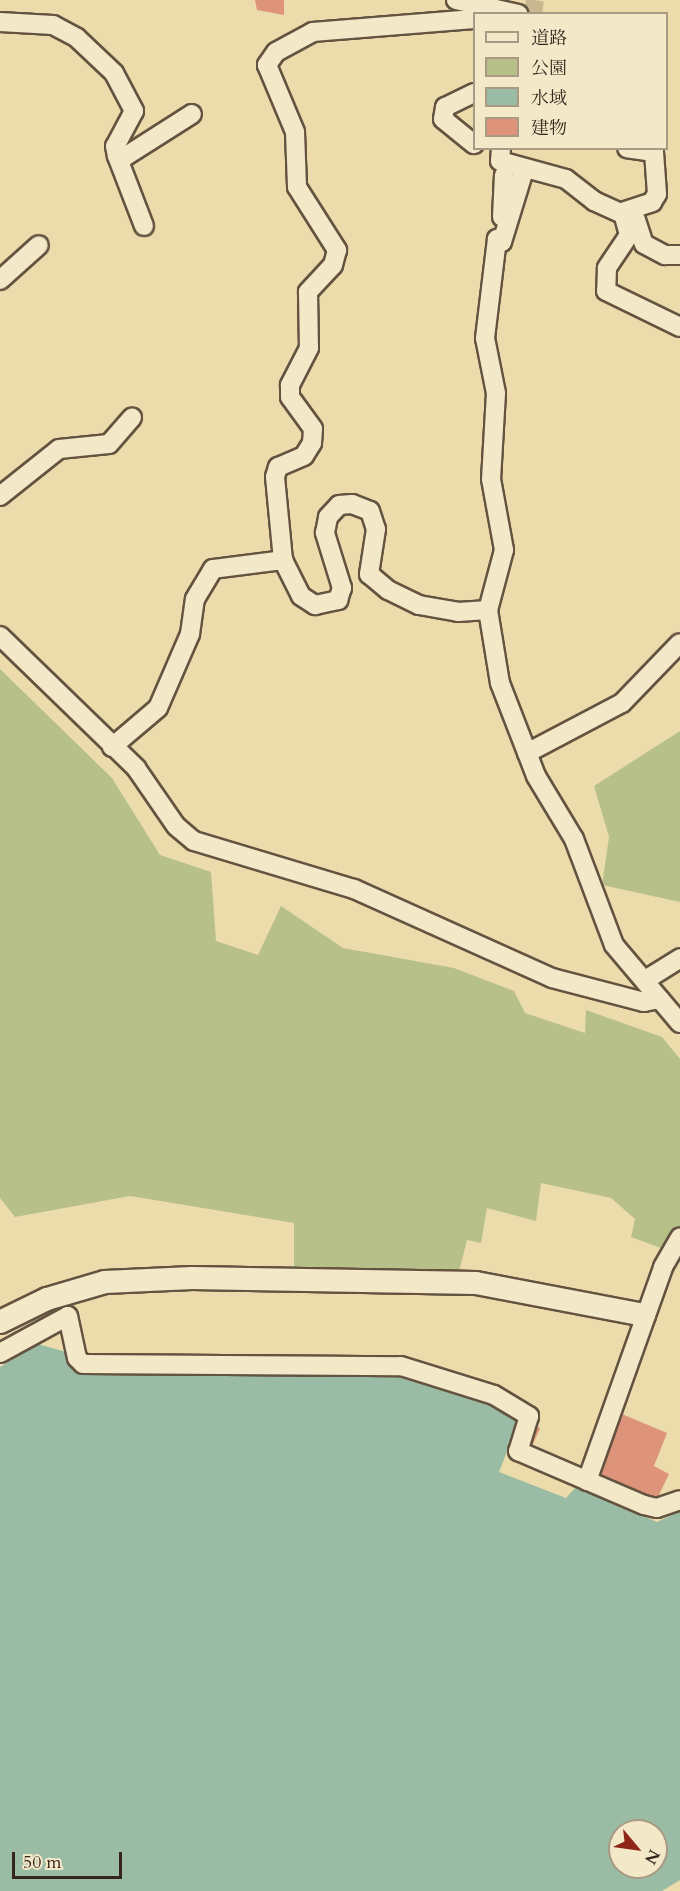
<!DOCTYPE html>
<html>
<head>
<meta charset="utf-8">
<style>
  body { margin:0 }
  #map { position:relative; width:680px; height:1891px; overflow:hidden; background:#eddcab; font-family:Cardo,"Noto Serif JP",serif }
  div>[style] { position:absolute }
  .green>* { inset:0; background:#b7c089 }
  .water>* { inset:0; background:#9abca5 }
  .building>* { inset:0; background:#dd947a; transform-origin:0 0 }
  .minor-tunnel>* { height:18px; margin-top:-9px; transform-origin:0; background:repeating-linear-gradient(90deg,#c9b78f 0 18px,transparent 0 27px) }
  .roads { filter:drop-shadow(2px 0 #645340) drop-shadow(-2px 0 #645340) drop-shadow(0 2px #645340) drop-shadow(0 -2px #645340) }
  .minor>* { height:18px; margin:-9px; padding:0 9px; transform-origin:9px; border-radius:9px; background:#f3e8c8 }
  .tertiary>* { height:22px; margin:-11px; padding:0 11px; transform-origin:11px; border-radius:11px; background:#f3e8c8 }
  span { translate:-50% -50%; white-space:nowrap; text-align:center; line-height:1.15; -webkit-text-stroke:4.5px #f3e8c8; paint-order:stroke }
  .legend { position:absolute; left:473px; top:12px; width:195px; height:138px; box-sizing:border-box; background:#f3e8c8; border:2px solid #a89a84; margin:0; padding:8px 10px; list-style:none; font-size:18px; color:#37251d }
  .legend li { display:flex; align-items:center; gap:12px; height:30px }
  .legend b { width:30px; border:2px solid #a89a84 }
  .north { position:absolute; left:608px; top:1819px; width:60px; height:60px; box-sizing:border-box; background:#f3e8c8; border:2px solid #a89a84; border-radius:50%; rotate:119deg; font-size:16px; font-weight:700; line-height:24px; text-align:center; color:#37251d }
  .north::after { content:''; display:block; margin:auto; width:21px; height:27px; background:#8f2418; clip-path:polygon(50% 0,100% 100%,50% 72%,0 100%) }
  .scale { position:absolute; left:12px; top:1852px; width:110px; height:27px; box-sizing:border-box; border:3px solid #37251d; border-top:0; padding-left:8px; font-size:18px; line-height:21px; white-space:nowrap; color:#37251d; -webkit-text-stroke:4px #f3e8c8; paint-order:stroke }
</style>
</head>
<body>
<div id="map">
  <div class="green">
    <i style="clip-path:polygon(0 669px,112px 778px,160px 855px,211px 872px,216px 941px,258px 955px,281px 906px,343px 948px,454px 968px,514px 991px,525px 1013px,585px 1033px,586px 1010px,662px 1037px,680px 1059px,680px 1238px,669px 1251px,631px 1237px,635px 1219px,611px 1198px,541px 1183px,536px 1221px,487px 1208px,481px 1243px,467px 1240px,458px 1276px,294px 1274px,294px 1223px,130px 1196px,15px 1217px,0 1198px)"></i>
    <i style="clip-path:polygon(680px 731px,680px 902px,602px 885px,609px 837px,594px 786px)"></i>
  </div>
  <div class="water">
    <i style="clip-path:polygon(evenodd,38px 1344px,70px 1353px,74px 1372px,281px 1375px,387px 1369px,481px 1399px,519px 1421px,499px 1472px,566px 1498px,576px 1487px,657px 1522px,680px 1511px,680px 1880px,662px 1891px,0 1891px,0 1367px,38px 1344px,620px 1831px,656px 1831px,656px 1867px,620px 1867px,620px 1831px)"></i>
  </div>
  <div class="building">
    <i style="clip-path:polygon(255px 0,284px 0,284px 15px,257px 10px)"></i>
    <i style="clip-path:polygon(622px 1414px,667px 1433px,654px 1466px,669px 1474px,656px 1501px,593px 1477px)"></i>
    <i style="left:531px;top:1424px;width:10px;height:27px;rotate:24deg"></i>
  </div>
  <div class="minor-tunnel">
    <i style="left:533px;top:14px;width:14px;rotate:-82deg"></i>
  </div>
  <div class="roads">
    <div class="minor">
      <i style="left:456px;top:0;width:64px;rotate:12.7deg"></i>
      <i style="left:474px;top:19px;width:162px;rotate:175.4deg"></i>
      <i style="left:313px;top:32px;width:42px;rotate:151.6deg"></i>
      <i style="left:276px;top:52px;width:16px;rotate:125deg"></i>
      <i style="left:267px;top:65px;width:73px;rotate:67.3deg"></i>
      <i style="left:295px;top:132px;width:55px;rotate:87.9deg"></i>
      <i style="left:297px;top:187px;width:75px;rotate:57.6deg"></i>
      <i style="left:337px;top:250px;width:16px;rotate:105deg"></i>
      <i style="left:333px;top:265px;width:37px;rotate:133deg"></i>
      <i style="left:308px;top:292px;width:56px;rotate:89deg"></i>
      <i style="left:309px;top:348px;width:42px;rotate:117.2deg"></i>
      <i style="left:290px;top:385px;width:12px;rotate:90deg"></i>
      <i style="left:290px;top:397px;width:39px;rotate:54deg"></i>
      <i style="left:313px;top:429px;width:14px;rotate:94deg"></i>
      <i style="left:312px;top:443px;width:15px;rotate:122deg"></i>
      <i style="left:304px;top:456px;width:28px;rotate:157deg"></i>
      <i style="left:278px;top:467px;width:10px;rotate:107deg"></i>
      <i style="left:275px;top:477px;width:83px;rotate:84.5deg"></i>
      <i style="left:283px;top:560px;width:40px;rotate:63.4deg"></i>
      <i style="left:301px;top:596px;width:17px;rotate:33deg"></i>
      <i style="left:315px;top:605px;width:24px;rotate:-12deg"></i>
      <i style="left:338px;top:600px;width:13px;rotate:-72deg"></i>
      <i style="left:342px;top:588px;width:58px;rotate:-107.2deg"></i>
      <i style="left:325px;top:533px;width:16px;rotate:-79deg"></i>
      <i style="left:328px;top:517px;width:16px;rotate:-47deg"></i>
      <i style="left:339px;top:505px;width:13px;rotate:-4deg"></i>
      <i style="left:352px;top:504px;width:19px;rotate:21deg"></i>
      <i style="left:370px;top:511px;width:19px;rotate:72deg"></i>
      <i style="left:376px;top:529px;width:46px;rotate:98.8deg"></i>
      <i style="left:369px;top:574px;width:25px;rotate:40deg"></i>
      <i style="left:388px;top:590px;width:34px;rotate:26deg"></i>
      <i style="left:419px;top:605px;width:40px;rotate:10deg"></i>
      <i style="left:458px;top:612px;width:30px;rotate:-4deg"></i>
      <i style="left:0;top:22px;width:53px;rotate:3.2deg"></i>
      <i style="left:53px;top:25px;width:27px;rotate:28deg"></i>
      <i style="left:77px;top:38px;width:51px;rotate:43.4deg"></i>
      <i style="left:114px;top:73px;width:43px;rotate:62.2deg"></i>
      <i style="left:134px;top:111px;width:40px;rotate:118deg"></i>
      <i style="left:115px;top:146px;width:10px;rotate:79deg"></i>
      <i style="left:117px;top:156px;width:9px"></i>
      <i style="left:126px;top:156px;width:78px;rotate:-32.5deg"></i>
      <i style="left:474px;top:93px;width:32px;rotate:154deg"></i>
      <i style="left:445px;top:107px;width:12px;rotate:99deg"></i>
      <i style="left:443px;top:119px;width:40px;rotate:39deg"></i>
      <i style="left:501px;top:148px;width:13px;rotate:94deg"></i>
      <i style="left:500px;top:161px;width:68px;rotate:15.3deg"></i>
      <i style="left:566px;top:179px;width:36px;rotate:38deg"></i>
      <i style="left:594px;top:201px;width:46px;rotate:24.3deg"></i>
      <i style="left:636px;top:220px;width:25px;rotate:72deg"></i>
      <i style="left:644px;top:244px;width:24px;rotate:28deg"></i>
      <i style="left:665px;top:255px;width:15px"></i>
      <i style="left:117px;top:156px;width:75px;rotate:68.9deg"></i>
      <i style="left:524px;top:170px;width:75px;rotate:107deg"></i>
      <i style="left:502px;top:242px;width:6px;rotate:-149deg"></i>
      <i style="left:497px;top:239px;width:100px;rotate:96.9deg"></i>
      <i style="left:485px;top:338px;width:56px;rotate:78.7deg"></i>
      <i style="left:496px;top:393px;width:86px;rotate:93.3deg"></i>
      <i style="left:491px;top:479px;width:72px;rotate:79.6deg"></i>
      <i style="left:504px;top:550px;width:62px;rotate:104.9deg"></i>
      <i style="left:488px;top:610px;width:74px;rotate:80.7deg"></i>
      <i style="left:500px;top:683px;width:100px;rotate:68.8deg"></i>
      <i style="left:536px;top:776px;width:74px;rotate:58.9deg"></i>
      <i style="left:574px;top:839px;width:113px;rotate:69.3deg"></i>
      <i style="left:614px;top:945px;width:102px;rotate:49.8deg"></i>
      <i style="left:622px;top:212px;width:32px;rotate:-18deg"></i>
      <i style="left:652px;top:202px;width:9px;rotate:-58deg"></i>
      <i style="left:657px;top:194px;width:42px;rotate:-94.1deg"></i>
      <i style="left:654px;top:152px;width:27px;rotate:-172deg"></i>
      <i style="left:623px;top:213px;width:23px;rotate:75deg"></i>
      <i style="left:629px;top:235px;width:40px;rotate:124deg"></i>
      <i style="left:607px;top:268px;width:23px;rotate:92deg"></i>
      <i style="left:606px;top:291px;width:82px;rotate:25.9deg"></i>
      <i style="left:502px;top:217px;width:42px;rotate:-87.3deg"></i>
      <i style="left:0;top:280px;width:52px;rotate:-41.9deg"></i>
      <i style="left:0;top:496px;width:75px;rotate:-38.5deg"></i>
      <i style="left:59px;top:449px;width:50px;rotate:-5.7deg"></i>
      <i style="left:109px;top:444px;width:35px;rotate:-49deg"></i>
      <i style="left:0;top:636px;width:190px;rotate:44.1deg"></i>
      <i style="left:136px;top:768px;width:70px;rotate:55.4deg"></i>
      <i style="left:176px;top:826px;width:23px;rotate:40deg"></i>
      <i style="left:194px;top:841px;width:167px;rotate:16.7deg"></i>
      <i style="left:354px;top:889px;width:217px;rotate:24.2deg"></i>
      <i style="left:552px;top:978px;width:95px;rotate:14.6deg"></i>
      <i style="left:644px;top:1002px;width:16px;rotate:-11deg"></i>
      <i style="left:112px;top:747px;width:60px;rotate:-40.3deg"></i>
      <i style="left:158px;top:708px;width:81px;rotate:-66.6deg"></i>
      <i style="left:190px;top:634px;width:35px;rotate:-82deg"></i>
      <i style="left:195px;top:599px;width:35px;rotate:-59deg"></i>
      <i style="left:213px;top:569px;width:71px;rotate:-7.3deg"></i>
      <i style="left:527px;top:753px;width:107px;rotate:-27.8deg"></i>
      <i style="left:622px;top:703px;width:83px;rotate:-46deg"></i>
      <i style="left:647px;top:979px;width:39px;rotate:-32deg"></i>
      <i style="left:0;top:1353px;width:77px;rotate:-28.6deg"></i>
      <i style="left:68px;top:1316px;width:43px;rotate:77.9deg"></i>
      <i style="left:77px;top:1358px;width:8px;rotate:45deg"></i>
      <i style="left:83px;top:1364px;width:318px;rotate:0.4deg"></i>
      <i style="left:401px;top:1366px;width:97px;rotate:17.3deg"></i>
      <i style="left:494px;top:1395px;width:41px;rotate:31deg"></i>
      <i style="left:529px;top:1416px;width:37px;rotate:107deg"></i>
      <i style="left:518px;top:1451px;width:137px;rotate:23.2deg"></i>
      <i style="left:644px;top:1505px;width:13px;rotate:13deg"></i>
      <i style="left:657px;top:1508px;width:24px;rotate:-19deg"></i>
      <i style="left:587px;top:1481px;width:227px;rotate:-70.4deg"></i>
      <i style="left:663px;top:1267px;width:34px;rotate:-60deg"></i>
    </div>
    <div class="tertiary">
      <i style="left:0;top:1322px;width:52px;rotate:-26.1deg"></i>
      <i style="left:47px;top:1299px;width:60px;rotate:-16.3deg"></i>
      <i style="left:105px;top:1282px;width:87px;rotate:-2.6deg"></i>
      <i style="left:192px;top:1278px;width:284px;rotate:1deg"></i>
      <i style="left:476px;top:1283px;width:171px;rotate:10.8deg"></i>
    </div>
  </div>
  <ul class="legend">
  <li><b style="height:8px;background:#f3e8c8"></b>道路</li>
  <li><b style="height:16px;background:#b7c089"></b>公園</li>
  <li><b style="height:16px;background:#9abca5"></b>水域</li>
  <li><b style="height:16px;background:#dd947a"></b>建物</li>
  </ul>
  <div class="north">N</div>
  <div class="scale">50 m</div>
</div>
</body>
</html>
